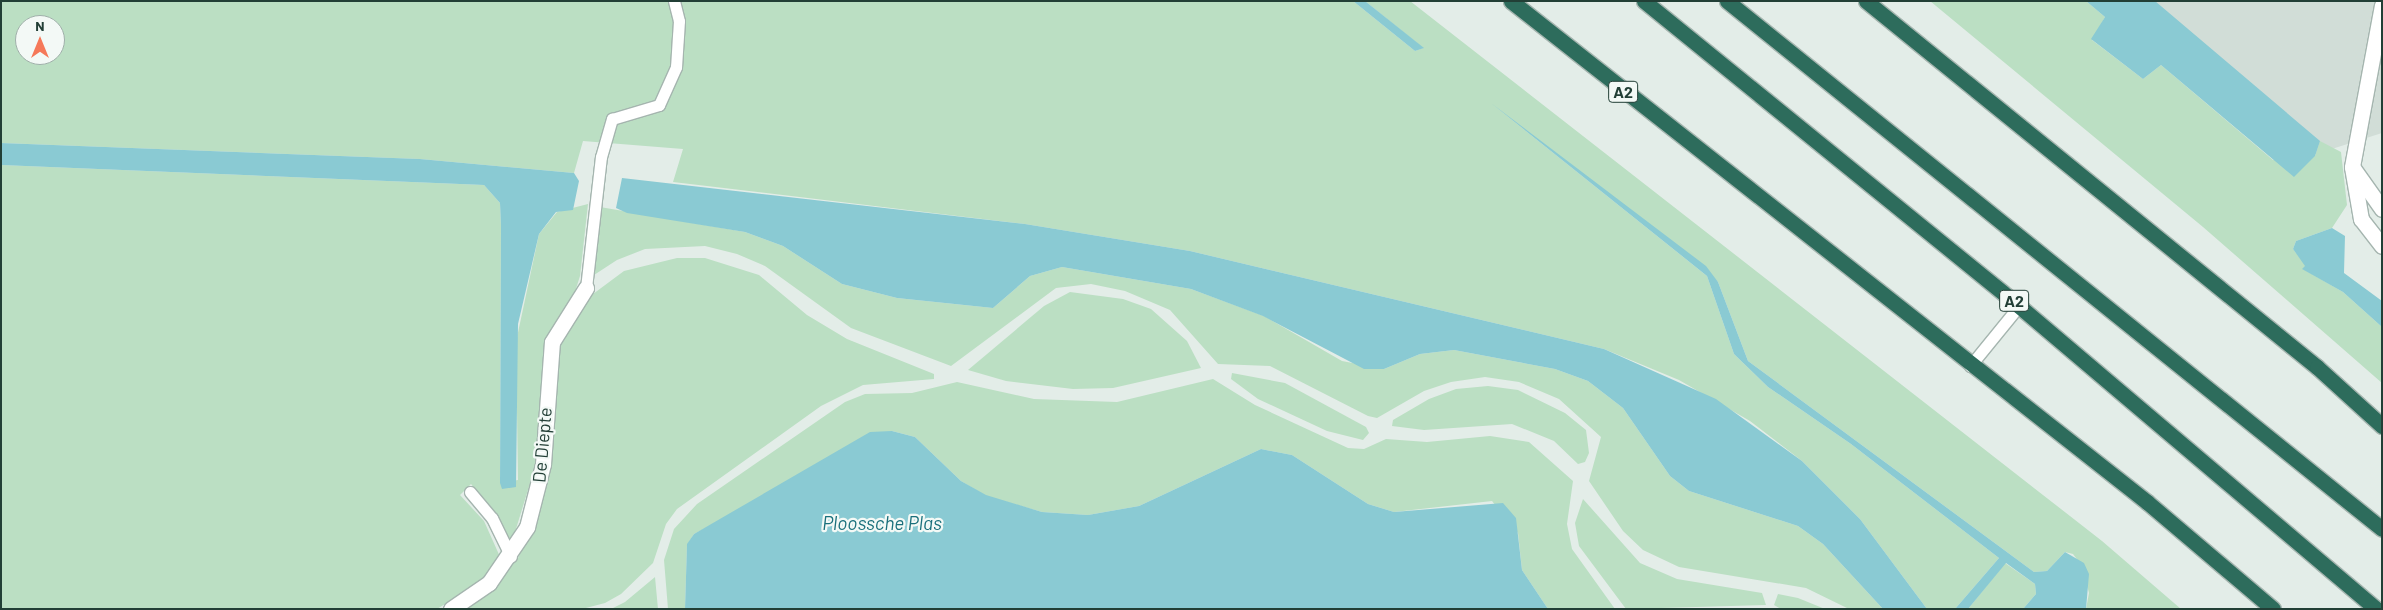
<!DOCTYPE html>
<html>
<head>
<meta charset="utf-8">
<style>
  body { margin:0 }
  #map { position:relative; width:2383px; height:610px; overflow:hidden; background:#e3ede8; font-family:Barlow,sans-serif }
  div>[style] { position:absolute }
  .built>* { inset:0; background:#d1ddd7 }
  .green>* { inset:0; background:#bbdfc3 }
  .water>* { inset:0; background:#8acad3 }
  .roads { filter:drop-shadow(1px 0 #a5b5af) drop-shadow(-1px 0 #a5b5af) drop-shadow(0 1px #a5b5af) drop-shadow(0 -1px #a5b5af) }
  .service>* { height:11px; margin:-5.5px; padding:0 5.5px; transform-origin:5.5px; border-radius:5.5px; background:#fff }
  .minor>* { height:15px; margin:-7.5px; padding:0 7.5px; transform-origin:7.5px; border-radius:7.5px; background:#fff }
  .motorway>* { height:15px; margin:-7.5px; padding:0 7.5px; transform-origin:7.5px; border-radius:7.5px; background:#2d6c5c }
  span { translate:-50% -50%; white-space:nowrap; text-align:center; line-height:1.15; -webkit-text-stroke:4.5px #f3f9f6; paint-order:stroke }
  .shield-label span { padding:1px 4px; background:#f3f9f6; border:1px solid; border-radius:4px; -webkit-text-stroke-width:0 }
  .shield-label { font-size:16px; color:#223f36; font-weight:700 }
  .street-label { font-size:18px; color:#223f36 }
  .water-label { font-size:19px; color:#1a707c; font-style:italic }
  .frame { position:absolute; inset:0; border:2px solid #223f36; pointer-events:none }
  .north { position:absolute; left:15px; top:15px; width:50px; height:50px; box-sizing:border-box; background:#f3f9f6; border:1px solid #9fafa9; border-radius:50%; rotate:0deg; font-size:14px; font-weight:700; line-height:20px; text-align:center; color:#223f36 }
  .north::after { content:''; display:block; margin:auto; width:18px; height:22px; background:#f57959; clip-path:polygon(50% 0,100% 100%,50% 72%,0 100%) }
</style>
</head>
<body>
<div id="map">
  <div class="built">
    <i style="clip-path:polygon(2109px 1px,2382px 1px,2382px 133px,2291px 162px)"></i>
  </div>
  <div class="green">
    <i style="clip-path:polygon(evenodd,1px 1px,1353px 1px,1415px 51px,1423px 48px,1365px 1px,1410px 1px,2102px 541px,2181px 609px,2086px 609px,2089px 593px,2082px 566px,2073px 554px,2065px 552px,2047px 571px,2034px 572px,1748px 361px,1718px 282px,1491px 103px,1707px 276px,1734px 354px,1768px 387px,1851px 444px,1999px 558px,1955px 609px,1927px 609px,1860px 519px,1802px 461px,1750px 421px,1679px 380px,1604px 349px,1190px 251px,1025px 224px,673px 182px,683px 149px,583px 141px,574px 173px,420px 159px,1px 143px,1px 1px,25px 25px,55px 25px,55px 55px,25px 55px,25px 25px)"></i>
    <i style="clip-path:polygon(1930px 1px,2086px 1px,2105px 17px,2092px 40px,2143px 79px,2161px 65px,2273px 160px,2315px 156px,2320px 141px,2341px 152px,2347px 205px,2332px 228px,2296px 241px,2293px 249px,2306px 266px,2303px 269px,2343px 292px,2382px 327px,2382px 383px,2203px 227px)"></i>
    <i style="clip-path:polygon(1px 165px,484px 185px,500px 203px,501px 226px,500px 483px,518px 480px,516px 342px,539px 234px,557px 212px,588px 204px,580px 276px,574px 295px,546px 340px,536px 464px,511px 545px,496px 515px,471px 484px,460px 495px,484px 521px,501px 559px,485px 579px,437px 609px,1px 609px)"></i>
    <i style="clip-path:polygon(600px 207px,745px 232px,783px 246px,842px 284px,897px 298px,993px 308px,1030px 276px,1062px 267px,1191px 289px,1264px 316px,1342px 361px,1384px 369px,1420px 354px,1454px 350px,1555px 369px,1588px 381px,1623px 408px,1670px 476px,1689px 491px,1798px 526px,1823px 544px,1883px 609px,1849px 609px,1806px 588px,1679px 567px,1643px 550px,1623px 531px,1589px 481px,1601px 437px,1559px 399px,1519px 382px,1485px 377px,1451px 382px,1424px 391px,1377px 418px,1368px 416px,1270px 366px,1218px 364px,1170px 310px,1125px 291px,1091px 284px,1056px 288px,951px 366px,851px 328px,765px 266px,737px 254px,705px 246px,645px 249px,617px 260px,594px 275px)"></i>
    <i style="clip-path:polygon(677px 258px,705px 258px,759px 275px,807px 315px,847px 339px,934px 374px,934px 379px,863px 385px,821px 406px,677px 509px,666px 524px,653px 563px,621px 594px,605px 603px,582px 609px,463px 609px,517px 560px,532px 529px,550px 466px,560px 345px,573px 317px,593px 294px,624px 271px)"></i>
    <i style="clip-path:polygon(1070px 292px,1123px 299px,1151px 309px,1187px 341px,1201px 368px,1113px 388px,1073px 389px,1006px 381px,968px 370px,1044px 306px)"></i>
    <i style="clip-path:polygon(1232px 373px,1285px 383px,1366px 427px,1369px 433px,1363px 440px,1327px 431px,1258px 399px,1231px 379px)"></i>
    <i style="clip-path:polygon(1213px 379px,1255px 405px,1348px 448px,1364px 449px,1386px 439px,1427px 442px,1490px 436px,1529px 442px,1573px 481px,1567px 524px,1572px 549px,1615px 609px,1548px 609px,1522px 570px,1518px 533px,1492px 501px,1394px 512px,1368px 504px,1292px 455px,1261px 449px,1139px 506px,1088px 515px,1042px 512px,986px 496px,961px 481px,915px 437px,892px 431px,694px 534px,687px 545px,685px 609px,668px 609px,664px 560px,674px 529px,697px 504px,845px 402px,865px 394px,912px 393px,957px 382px,1034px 399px,1117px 402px)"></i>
    <i style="clip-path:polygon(1488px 386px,1518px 390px,1565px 413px,1586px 430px,1589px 453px,1585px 462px,1578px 464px,1554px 441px,1512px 424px,1424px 430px,1392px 426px,1393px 420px,1429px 399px,1456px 389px)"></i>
    <i style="clip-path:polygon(1583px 499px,1640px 563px,1677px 579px,1762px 593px,1766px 605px,1626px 609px,1579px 546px,1575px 523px)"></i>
    <i style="clip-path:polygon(2005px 563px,2035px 584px,2036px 594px,2023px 609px,1968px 609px)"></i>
    <i style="clip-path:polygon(655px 577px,658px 609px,611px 609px,625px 602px)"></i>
    <i style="clip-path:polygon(1778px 594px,1798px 598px,1825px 609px,1781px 609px,1774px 605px)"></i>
  </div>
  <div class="water">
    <i style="clip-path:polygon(1353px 1px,1365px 1px,1424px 48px,1415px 51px)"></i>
    <i style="clip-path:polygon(2086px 1px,2155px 1px,2320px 141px,2315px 156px,2294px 177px,2161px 65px,2143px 79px,2091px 39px,2105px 17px)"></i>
    <i style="clip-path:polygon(1491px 103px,1706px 266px,1718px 282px,1748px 361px,2034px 572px,2047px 571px,2065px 552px,2084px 563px,2089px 574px,2086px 609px,2023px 609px,2036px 594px,2035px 584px,2006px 563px,1968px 609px,1955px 609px,1999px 558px,1851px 444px,1768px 387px,1734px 354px,1707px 276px)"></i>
    <i style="clip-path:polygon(1px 143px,420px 159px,574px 173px,579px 181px,573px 210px,556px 212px,539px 234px,518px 324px,516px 487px,502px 489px,500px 483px,501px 226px,500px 203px,484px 185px,1px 165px)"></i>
    <i style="clip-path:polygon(622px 178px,1025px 224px,1190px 251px,1604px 349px,1716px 399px,1802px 461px,1860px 519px,1927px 609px,1883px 609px,1823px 544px,1798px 526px,1689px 491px,1670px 476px,1623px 408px,1588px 381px,1555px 369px,1454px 350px,1420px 354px,1384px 369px,1364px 369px,1263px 316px,1191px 289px,1062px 267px,1030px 276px,993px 308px,897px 298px,842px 284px,783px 246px,745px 232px,627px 213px,616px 208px)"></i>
    <i style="clip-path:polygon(2332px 228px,2345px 236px,2344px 273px,2382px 301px,2382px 327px,2343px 292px,2302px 269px,2305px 266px,2293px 249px,2296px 241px)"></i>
    <i style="clip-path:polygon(892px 431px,915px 437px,961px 481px,986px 495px,1042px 512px,1088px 515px,1139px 506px,1261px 449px,1292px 455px,1368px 504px,1394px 512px,1503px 503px,1516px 518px,1522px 570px,1548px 609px,685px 609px,687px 544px,694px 534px,870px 432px)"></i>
  </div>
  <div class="roads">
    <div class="service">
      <i style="left:586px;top:288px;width:132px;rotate:-83.5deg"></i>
      <i style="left:601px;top:157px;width:40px;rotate:-74deg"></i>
      <i style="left:612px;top:119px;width:49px;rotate:-16.6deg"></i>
      <i style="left:659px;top:105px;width:42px;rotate:-65.9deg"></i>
      <i style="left:676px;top:67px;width:46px;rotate:-86.3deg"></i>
      <i style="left:679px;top:21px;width:21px;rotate:-104deg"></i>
      <i style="left:1970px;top:366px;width:77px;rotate:-50.8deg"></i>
      <i style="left:470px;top:492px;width:34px;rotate:50deg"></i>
      <i style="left:492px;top:518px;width:43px;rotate:64deg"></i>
    </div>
    <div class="minor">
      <i style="left:2382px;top:5px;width:165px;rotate:100.5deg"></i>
      <i style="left:2352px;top:167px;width:53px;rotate:80.2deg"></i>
      <i style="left:2361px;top:219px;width:34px;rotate:52deg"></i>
      <i style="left:2353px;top:168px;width:50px;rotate:54.7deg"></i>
      <i style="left:451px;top:609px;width:46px;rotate:-34.4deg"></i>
      <i style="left:489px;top:583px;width:68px;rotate:-55.8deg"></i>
      <i style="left:527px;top:527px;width:65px;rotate:-75.7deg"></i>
      <i style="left:543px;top:464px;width:122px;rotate:-85.8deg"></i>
      <i style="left:552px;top:342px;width:64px;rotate:-57.8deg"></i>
    </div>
    <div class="motorway">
      <i style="left:1511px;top:1px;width:810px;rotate:38.23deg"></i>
      <i style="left:2147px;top:502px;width:165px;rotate:40.3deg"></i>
      <i style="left:1644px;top:1px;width:483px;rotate:39.1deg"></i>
      <i style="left:2019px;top:306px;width:468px;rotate:40.3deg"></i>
      <i style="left:1727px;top:1px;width:841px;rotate:38.87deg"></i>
      <i style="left:1866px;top:1px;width:581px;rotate:39.06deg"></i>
      <i style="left:2317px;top:367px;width:88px;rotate:42.2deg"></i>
    </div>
  </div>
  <div class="shield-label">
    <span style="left:1623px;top:92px">A2</span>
    <span style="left:2014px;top:301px">A2</span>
  </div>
  <div class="street-label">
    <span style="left:542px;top:445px;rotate:-85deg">De Diepte</span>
  </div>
  <div class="water-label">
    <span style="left:882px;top:523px">Ploossche Plas</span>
  </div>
  <div class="frame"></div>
  <div class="north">N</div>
</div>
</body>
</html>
